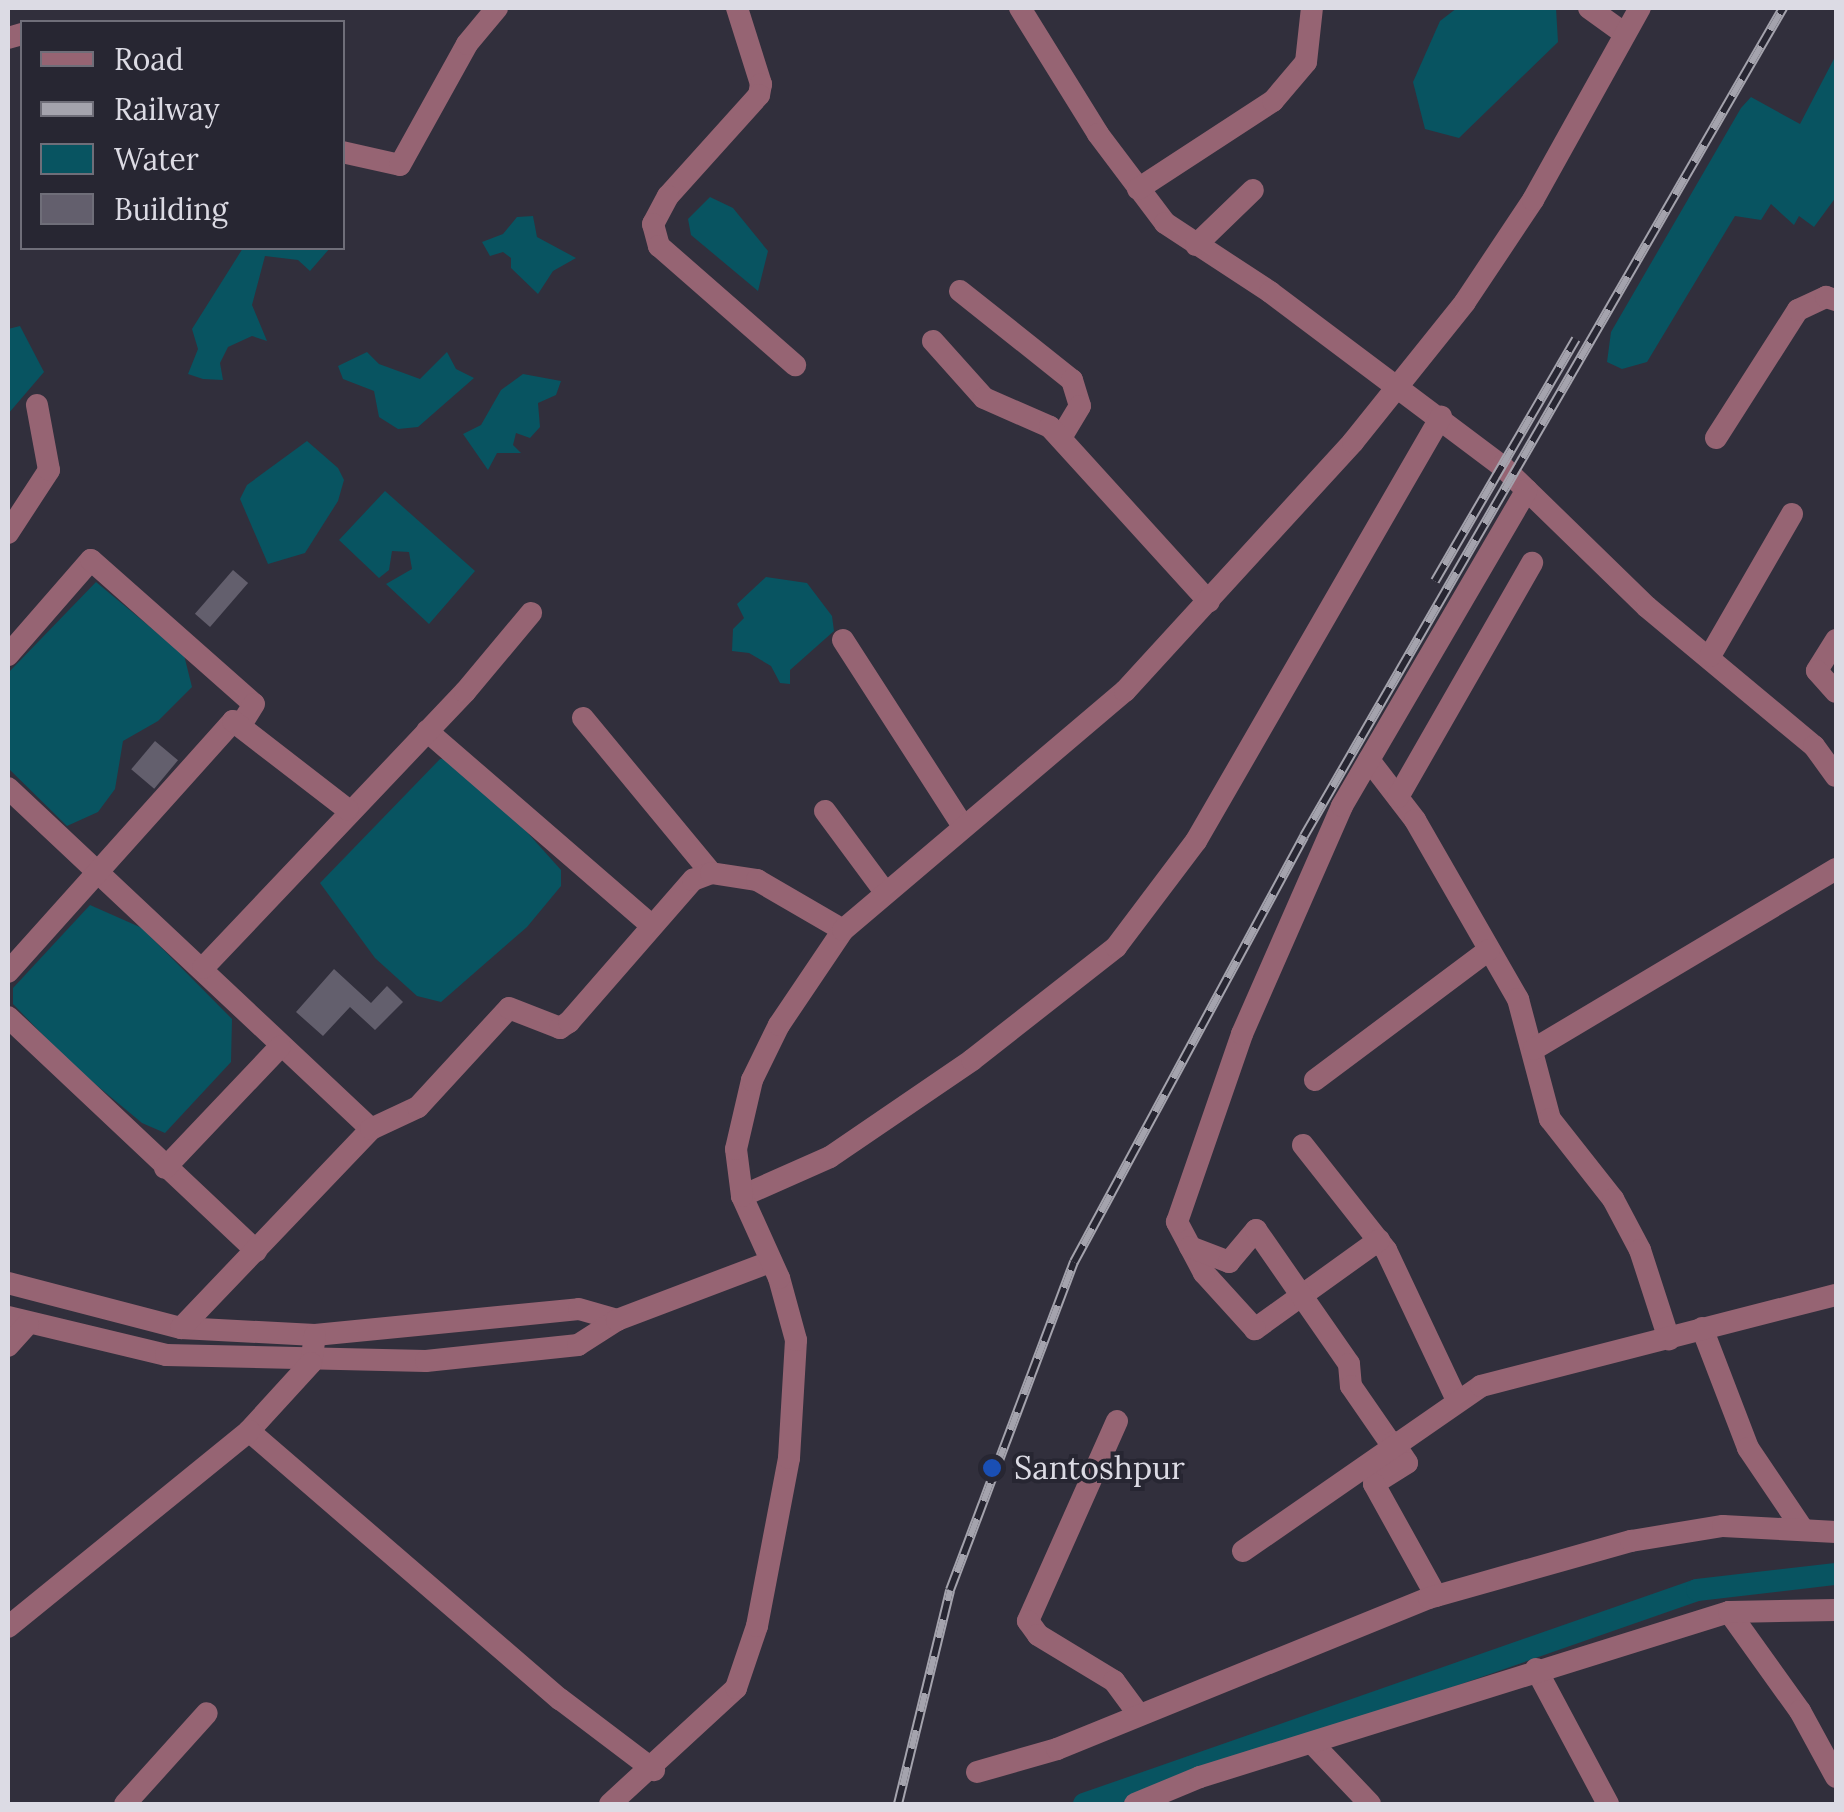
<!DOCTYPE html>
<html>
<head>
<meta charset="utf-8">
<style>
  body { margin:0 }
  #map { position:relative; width:1844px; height:1812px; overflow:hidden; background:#312f3c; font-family:Lora,serif }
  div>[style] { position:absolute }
  .water>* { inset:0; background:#085461 }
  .canal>* { height:22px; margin:-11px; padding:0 11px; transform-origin:11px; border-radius:11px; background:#085461 }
  .building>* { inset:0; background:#635f6d; transform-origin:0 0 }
  .minor>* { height:22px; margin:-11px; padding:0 11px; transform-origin:11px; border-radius:11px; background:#966473 }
  .rail>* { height:10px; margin-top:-5px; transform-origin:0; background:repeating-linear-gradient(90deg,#272632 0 19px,#a4a3ad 0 38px); box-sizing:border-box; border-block:2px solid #a4a3ad }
  .dots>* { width:28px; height:28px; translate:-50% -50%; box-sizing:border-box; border:5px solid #272632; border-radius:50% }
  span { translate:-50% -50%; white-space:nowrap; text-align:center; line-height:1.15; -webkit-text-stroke:8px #272632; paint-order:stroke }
  .poi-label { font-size:32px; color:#dcdbe4 }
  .left { translate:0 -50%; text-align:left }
  .frame { position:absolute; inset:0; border:10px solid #dcdbe4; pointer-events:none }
  .legend { position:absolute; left:20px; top:20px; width:325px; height:230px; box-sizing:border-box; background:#272632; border:2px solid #6f6e79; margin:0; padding:12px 18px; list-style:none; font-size:30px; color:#dcdbe4 }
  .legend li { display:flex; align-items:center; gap:20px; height:50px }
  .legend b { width:50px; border:2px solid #6f6e79 }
</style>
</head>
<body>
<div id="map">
  <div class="water">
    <i style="clip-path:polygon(1457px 8px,1556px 8px,1558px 42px,1459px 138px,1425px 129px,1413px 82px,1440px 21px)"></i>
    <i style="clip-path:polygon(1836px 55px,1836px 197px,1814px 227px,1799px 216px,1794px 225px,1771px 204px,1761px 220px,1735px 216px,1647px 362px,1622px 369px,1607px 362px,1611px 332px,1741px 108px,1751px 97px,1800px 124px)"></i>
    <i style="clip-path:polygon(710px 197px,733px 208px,768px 251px,758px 291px,691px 235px,688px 219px)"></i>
    <i style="clip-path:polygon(533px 216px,537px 237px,576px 258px,553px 271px,538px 294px,511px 268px,511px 258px,503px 252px,490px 256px,482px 242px,503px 234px,517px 217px)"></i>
    <i style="clip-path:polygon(243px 248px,330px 248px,310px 271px,298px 260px,265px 256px,252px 305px,267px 341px,252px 336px,228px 347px,220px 363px,223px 380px,203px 379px,188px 374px,198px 349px,192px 329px)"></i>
    <i style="clip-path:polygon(20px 326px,44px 372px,8px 414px,8px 329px)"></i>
    <i style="clip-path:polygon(367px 352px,379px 364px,420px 379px,447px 352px,456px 369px,474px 378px,418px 427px,398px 429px,379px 417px,374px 391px,343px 379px,338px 366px)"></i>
    <i style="clip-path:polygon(523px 374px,561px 381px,556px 395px,538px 403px,540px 427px,530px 438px,516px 433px,513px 445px,521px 453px,497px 453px,488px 470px,463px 434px,481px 425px,501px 390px)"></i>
    <i style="clip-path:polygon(307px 441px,338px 468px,344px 480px,338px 501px,305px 553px,268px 564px,240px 499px,247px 485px)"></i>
    <i style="clip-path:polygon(385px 491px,475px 571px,429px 624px,386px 584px,412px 569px,409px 552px,392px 551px,389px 570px,379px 578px,339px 540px)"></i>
    <i style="clip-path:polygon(766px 577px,807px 583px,832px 616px,834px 631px,790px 670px,790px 684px,780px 683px,771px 666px,749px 653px,732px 651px,733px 629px,744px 618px,737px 604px)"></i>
    <i style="clip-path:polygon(96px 582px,184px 655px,192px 687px,158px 721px,123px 741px,115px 789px,98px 812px,67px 826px,8px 768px,8px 673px)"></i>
    <i style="clip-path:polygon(450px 758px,489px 790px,561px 870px,561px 886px,527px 927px,441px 1002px,417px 996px,375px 958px,320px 883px,440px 759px)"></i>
    <i style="clip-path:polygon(90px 905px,142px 928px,232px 1019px,231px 1062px,165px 1133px,142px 1123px,71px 1064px,13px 1004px,13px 988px)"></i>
  </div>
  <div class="canal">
    <i style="left:1084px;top:1804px;width:649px;rotate:-19.24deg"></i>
    <i style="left:1697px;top:1590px;width:140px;rotate:-6.6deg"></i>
  </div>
  <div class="building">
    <i style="left:233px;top:570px;width:20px;height:58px;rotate:41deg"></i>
    <i style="left:155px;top:741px;width:30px;height:37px;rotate:40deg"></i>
    <i style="clip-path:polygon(334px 969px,371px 1003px,387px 986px,403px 1002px,375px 1030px,350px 1007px,323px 1036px,296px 1012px)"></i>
  </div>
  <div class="minor">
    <i style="left:737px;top:8px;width:80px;rotate:72.5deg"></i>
    <i style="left:761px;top:84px;width:11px;rotate:100deg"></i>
    <i style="left:759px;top:95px;width:136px;rotate:132deg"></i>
    <i style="left:668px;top:196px;width:32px;rotate:118deg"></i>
    <i style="left:653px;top:224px;width:23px;rotate:75deg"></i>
    <i style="left:659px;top:246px;width:181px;rotate:41.2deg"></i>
    <i style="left:1020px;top:8px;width:148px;rotate:58.2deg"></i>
    <i style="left:1098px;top:134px;width:111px;rotate:53deg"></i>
    <i style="left:1165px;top:223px;width:126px;rotate:33.3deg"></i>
    <i style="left:1270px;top:292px;width:290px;rotate:36.9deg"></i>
    <i style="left:1502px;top:466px;width:202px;rotate:44.2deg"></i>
    <i style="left:1647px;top:607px;width:217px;rotate:39.8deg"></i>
    <i style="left:1814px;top:746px;width:37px;rotate:54deg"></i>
    <i style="left:1589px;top:8px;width:44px;rotate:35.8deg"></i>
    <i style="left:8px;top:38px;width:15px;rotate:-16deg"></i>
    <i style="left:342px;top:152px;width:59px;rotate:12.6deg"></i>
    <i style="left:400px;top:165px;width:138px;rotate:-61deg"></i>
    <i style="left:467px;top:44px;width:47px;rotate:-50.2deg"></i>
    <i style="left:1138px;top:189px;width:161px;rotate:-33.1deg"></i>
    <i style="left:1273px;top:101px;width:51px;rotate:-49.8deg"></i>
    <i style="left:1306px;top:62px;width:54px;rotate:-83.7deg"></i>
    <i style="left:1196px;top:245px;width:79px;rotate:-44deg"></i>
    <i style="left:960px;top:291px;width:143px;rotate:38.5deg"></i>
    <i style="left:1072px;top:380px;width:27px;rotate:73deg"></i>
    <i style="left:1080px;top:406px;width:37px;rotate:121deg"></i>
    <i style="left:933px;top:341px;width:76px;rotate:48.2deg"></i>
    <i style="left:984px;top:398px;width:72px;rotate:23.7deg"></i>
    <i style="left:1050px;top:427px;width:236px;rotate:47.7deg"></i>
    <i style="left:1716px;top:438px;width:152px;rotate:-57.4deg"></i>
    <i style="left:1798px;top:310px;width:31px;rotate:-25deg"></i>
    <i style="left:1826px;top:297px;width:10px;rotate:17deg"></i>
    <i style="left:8px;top:533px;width:75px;rotate:-56.9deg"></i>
    <i style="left:49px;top:470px;width:66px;rotate:-100.5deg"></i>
    <i style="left:843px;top:640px;width:220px;rotate:57.2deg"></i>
    <i style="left:1836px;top:640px;width:36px;rotate:122deg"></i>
    <i style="left:1817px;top:671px;width:28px;rotate:48deg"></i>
    <i style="left:8px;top:655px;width:126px;rotate:-48.9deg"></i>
    <i style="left:91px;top:560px;width:217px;rotate:41.5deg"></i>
    <i style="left:254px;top:704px;width:22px;rotate:122deg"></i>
    <i style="left:1710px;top:656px;width:164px;rotate:-60deg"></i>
    <i style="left:583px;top:718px;width:201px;rotate:50.4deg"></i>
    <i style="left:427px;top:731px;width:295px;rotate:40.9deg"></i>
    <i style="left:1369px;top:760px;width:76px;rotate:52.5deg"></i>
    <i style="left:1415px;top:820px;width:207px;rotate:60.1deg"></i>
    <i style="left:1518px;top:999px;width:124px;rotate:75.1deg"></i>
    <i style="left:1550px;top:1119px;width:102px;rotate:51.8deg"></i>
    <i style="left:1613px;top:1199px;width:58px;rotate:62.1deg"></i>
    <i style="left:1640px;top:1250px;width:94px;rotate:72deg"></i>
    <i style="left:8px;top:788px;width:498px;rotate:43.2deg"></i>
    <i style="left:1398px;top:797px;width:270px;rotate:-60.2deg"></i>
    <i style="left:825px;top:811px;width:101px;rotate:53.5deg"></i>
    <i style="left:203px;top:968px;width:381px;rotate:-46.5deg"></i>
    <i style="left:465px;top:692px;width:103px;rotate:-50.1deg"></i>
    <i style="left:8px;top:972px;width:337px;rotate:-48.1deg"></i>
    <i style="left:233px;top:721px;width:145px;rotate:37.7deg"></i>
    <i style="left:8px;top:1017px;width:341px;rotate:43.3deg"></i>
    <i style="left:1534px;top:1049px;width:352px;rotate:-30.8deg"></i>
    <i style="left:1315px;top:1080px;width:217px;rotate:-36.8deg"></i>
    <i style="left:1303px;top:1145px;width:134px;rotate:51.7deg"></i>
    <i style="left:1386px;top:1250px;width:166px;rotate:64.7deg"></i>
    <i style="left:165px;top:1168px;width:167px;rotate:-46.5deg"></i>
    <i style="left:742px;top:1196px;width:96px;rotate:-23.9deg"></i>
    <i style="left:830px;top:1157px;width:172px;rotate:-34.3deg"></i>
    <i style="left:972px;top:1060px;width:183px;rotate:-38.1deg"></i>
    <i style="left:1116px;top:947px;width:133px;rotate:-53deg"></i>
    <i style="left:1196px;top:841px;width:490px;rotate:-60deg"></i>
    <i style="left:1379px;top:1240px;width:153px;rotate:144.3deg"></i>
    <i style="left:1255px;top:1329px;width:76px;rotate:-132.3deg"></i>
    <i style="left:1204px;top:1273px;width:58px;rotate:-117.9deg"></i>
    <i style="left:1177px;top:1222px;width:199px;rotate:-70.9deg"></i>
    <i style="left:1242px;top:1034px;width:249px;rotate:-66.3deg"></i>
    <i style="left:1342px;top:806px;width:366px;rotate:-59.7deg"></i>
    <i style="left:1190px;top:1247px;width:42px;rotate:21deg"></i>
    <i style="left:1229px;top:1262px;width:42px;rotate:-49.8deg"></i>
    <i style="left:1256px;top:1230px;width:163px;rotate:55.2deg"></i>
    <i style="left:1349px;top:1364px;width:22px;rotate:85deg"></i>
    <i style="left:1351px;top:1386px;width:70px;rotate:55.4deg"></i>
    <i style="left:8px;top:1283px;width:179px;rotate:14.6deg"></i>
    <i style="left:181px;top:1328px;width:134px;rotate:3deg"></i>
    <i style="left:315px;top:1335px;width:265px;rotate:-5.6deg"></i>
    <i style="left:579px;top:1309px;width:40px;rotate:16deg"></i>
    <i style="left:8px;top:1317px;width:163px;rotate:13.5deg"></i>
    <i style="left:166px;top:1355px;width:260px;rotate:1.3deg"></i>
    <i style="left:426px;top:1361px;width:153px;rotate:-6deg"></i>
    <i style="left:578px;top:1345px;width:46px;rotate:-32.7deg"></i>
    <i style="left:617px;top:1320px;width:164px;rotate:-20.8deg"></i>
    <i style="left:181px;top:1328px;width:275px;rotate:-46.3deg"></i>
    <i style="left:371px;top:1129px;width:52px;rotate:-25.1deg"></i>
    <i style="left:418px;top:1107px;width:134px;rotate:-47.4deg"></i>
    <i style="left:509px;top:1008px;width:55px;rotate:21.4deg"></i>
    <i style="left:560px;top:1028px;width:11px;rotate:-34deg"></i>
    <i style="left:569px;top:1022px;width:189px;rotate:-48.9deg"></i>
    <i style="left:693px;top:880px;width:19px;rotate:-21deg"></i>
    <i style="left:711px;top:873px;width:47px;rotate:8.7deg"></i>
    <i style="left:757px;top:880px;width:99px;rotate:30.2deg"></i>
    <i style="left:1702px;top:1328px;width:129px;rotate:69deg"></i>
    <i style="left:1748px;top:1448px;width:97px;rotate:56deg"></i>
    <i style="left:315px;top:1335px;width:28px;rotate:98deg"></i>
    <i style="left:311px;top:1363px;width:92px;rotate:132.4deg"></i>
    <i style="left:249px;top:1431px;width:411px;rotate:40.8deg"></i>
    <i style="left:560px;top:1699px;width:118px;rotate:37.1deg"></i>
    <i style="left:8px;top:1346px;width:30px;rotate:-48deg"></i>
    <i style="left:1117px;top:1421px;width:219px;rotate:114deg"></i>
    <i style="left:1028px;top:1621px;width:17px;rotate:54deg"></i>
    <i style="left:1038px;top:1635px;width:89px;rotate:31.2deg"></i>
    <i style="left:1114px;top:1681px;width:42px;rotate:53.7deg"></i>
    <i style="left:1393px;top:1442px;width:25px;rotate:56deg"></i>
    <i style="left:1407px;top:1463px;width:39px;rotate:148deg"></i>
    <i style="left:1374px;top:1484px;width:128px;rotate:61deg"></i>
    <i style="left:1243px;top:1551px;width:290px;rotate:-34.7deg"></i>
    <i style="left:1481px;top:1386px;width:366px;rotate:-14.4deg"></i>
    <i style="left:1729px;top:1612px;width:122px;rotate:54.4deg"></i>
    <i style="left:1800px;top:1711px;width:75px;rotate:61.4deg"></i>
    <i style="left:8px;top:1627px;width:311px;rotate:-39.1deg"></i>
    <i style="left:1536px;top:1669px;width:153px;rotate:61.9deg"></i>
    <i style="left:1312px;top:1743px;width:84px;rotate:46.4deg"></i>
    <i style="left:977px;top:1772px;width:83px;rotate:-16deg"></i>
    <i style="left:1057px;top:1749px;width:401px;rotate:-22.1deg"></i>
    <i style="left:1429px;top:1598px;width:210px;rotate:-15.8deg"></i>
    <i style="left:1631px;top:1541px;width:93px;rotate:-9.3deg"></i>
    <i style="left:1723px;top:1526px;width:113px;rotate:3deg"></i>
    <i style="left:125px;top:1804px;width:122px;rotate:-48deg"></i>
    <i style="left:610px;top:1804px;width:171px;rotate:-42.6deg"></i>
    <i style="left:736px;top:1688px;width:65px;rotate:-71.3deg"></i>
    <i style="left:757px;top:1626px;width:171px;rotate:-79.2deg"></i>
    <i style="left:789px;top:1458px;width:118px;rotate:-86.6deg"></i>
    <i style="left:796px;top:1340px;width:64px;rotate:-105.3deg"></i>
    <i style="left:779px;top:1278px;width:90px;rotate:-114.3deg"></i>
    <i style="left:742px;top:1196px;width:47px;rotate:-97.3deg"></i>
    <i style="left:736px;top:1149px;width:71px;rotate:-76.9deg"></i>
    <i style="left:752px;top:1080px;width:61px;rotate:-63.9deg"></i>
    <i style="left:779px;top:1025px;width:115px;rotate:-56deg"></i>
    <i style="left:843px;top:930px;width:370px;rotate:-40.3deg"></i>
    <i style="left:1125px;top:691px;width:338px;rotate:-47.5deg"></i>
    <i style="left:1353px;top:442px;width:179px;rotate:-51.3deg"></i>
    <i style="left:1465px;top:302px;width:123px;rotate:-56.3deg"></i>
    <i style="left:1533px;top:200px;width:220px;rotate:-60.9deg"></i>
    <i style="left:1135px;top:1804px;width:70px;rotate:-22.6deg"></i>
    <i style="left:1200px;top:1777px;width:554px;rotate:-17.32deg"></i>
    <i style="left:1729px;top:1612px;width:107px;rotate:-1.1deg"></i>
  </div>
  <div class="rail">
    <i style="left:1435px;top:581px;width:280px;rotate:-59.8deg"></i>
    <i style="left:898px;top:1804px;width:220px;rotate:-76.3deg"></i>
    <i style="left:950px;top:1590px;width:351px;rotate:-69.3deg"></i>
    <i style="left:1074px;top:1262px;width:484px;rotate:-61.6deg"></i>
    <i style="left:1304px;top:836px;width:957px;rotate:-59.95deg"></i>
  </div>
  <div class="dots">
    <i style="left:992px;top:1468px;background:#1a4fb4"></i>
  </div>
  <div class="poi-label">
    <span class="left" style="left:1014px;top:1468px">Santoshpur</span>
  </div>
  <div class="frame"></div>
  <ul class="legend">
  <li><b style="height:12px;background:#966473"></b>Road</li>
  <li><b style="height:12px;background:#a4a3ad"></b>Railway</li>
  <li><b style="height:28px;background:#085461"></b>Water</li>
  <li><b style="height:28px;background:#635f6d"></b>Building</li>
  </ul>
</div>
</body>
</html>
